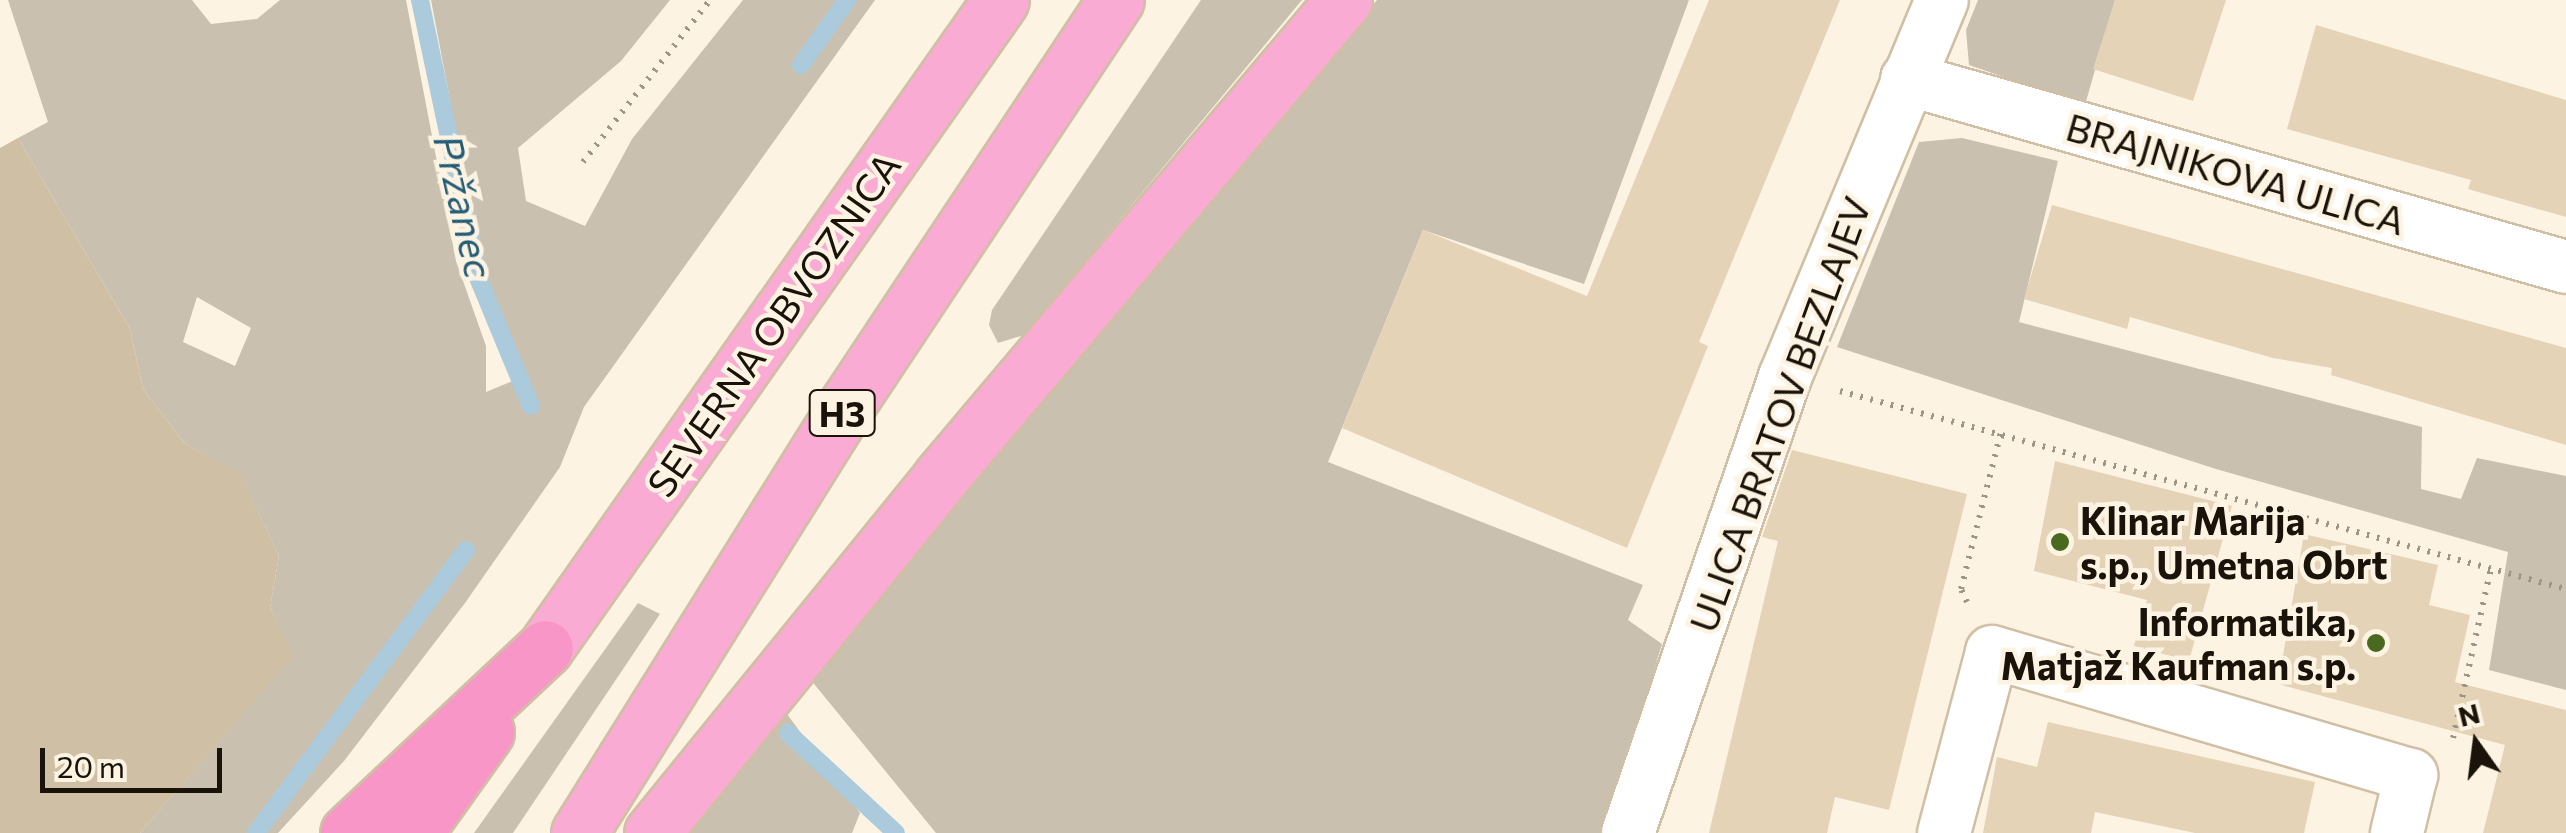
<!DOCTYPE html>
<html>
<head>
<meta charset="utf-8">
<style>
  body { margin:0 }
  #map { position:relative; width:2566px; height:833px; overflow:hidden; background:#fdf3e2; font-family:Commissioner,sans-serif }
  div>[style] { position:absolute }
  .green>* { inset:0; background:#cac0af }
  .forest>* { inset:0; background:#cfbfa4 }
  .stream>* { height:18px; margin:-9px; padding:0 9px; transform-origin:9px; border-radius:9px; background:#abcbdc }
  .building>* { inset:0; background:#e4d3b7 }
  .path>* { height:6px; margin-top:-3px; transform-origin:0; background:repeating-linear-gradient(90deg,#9d9587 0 2.5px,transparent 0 10.5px) }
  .roads { filter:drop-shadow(2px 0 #d0bfa4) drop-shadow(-2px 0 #d0bfa4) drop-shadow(0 2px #d0bfa4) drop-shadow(0 -2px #d0bfa4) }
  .minor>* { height:52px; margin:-26px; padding:0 26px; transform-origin:26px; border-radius:26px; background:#fff }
  .trunk>* { height:55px; margin:-27.5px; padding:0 27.5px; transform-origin:27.5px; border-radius:27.5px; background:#faabd3 }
  .motorway>* { height:55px; margin:-27.5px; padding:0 27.5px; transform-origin:27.5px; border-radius:27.5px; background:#f996c8 }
  .dots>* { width:28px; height:28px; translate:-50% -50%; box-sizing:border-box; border:5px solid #fdf3e2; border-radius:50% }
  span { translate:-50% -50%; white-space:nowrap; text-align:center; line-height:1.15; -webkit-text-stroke:9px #fdf3e2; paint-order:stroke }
  .shield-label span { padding:2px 8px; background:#fdf3e2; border:2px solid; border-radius:8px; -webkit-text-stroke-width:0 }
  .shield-label { font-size:35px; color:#191309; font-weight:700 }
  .street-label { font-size:38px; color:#191309 }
  .poi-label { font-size:38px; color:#191309; font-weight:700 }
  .left { translate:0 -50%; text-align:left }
  .right { translate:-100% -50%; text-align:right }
  .water-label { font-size:40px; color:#255d77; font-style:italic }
  .north { position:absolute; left:2426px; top:693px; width:100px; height:100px; -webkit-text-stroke:8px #fdf3e2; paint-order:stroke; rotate:346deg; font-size:28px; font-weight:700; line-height:40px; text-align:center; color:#191309 }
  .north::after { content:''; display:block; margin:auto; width:35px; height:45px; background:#191309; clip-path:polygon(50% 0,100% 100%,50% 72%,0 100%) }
  .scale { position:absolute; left:40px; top:748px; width:182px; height:45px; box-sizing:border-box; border:5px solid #191309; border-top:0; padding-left:12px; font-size:30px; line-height:35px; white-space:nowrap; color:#191309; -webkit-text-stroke:8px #fdf3e2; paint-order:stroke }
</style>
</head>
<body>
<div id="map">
  <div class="green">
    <i style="clip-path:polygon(evenodd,8px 0,192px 0,211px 24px,257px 19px,280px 0,406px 0,456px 261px,486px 346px,486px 392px,520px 378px,488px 300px,431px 0,670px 0,621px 61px,518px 148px,526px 201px,585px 226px,632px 139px,743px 0,875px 0,584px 407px,560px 467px,465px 603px,344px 761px,278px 833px,140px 833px,292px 656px,270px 608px,279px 556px,239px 473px,184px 443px,143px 389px,130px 329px,18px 138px,48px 122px,8px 0,197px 297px,251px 328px,235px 366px,183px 342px,197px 297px)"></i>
    <i style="clip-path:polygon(1201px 0,1302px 0,1024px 335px,998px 343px,989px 325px,992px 310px)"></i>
    <i style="clip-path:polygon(1377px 0,1689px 0,1584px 284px,1423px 230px,1328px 462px,1643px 585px,1628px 620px,1662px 644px,1604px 833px,936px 833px,810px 679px)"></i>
    <i style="clip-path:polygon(1978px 0,2115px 0,2085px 105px,1969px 65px,1966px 30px)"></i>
    <i style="clip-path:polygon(1962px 138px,2058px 161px,2019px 322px,2422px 427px,2421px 489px,2461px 499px,2477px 458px,2566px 476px,2566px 690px,2489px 670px,2508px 552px,2216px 469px,1837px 347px,1919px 142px)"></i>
    <i style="clip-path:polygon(638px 603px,660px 614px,513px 833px,474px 833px)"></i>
    <i style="clip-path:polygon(784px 710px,860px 813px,852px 833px,689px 833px)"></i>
  </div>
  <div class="forest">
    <i style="clip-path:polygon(18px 138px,130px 329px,143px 389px,184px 443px,239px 472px,279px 556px,270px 608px,293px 656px,140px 833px,0 833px,0 148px)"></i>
  </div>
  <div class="stream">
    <i style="left:420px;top:0;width:286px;rotate:78.1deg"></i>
    <i style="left:479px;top:280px;width:136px;rotate:67.6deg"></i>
    <i style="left:801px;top:65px;width:80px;rotate:-54.7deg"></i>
    <i style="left:788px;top:733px;width:147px;rotate:42.8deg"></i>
    <i style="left:256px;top:833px;width:352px;rotate:-53.4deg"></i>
  </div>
  <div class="building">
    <i style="clip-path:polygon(1709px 0,1840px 0,1699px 342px,1708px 346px,1627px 548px,1342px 428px,1423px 230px,1587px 296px)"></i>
    <i style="clip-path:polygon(2115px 0,2226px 0,2193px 101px,2093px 69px)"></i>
    <i style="clip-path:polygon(2316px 25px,2566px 100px,2566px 217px,2468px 189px,2471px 180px,2287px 129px)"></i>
    <i style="clip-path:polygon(2052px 205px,2566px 348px,2566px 445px,2331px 375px,2332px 368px,2273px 358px,2130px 317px,2127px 329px,2024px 299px)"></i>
    <i style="clip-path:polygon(1792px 450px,1967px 494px,1889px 810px,1835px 797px,1827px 833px,1709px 833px,1778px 541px,1762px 537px)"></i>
    <i style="clip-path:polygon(2055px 461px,2232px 506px,2189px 661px,2134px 646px,2147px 600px,2034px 571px)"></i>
    <i style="clip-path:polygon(2304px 534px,2438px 565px,2429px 605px,2470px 615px,2455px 682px,2566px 710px,2566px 833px,2483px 833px,2505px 745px,2278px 684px)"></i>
    <i style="clip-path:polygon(2048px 722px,2315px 782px,2304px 833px,2195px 833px,2095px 812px,2091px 833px,1983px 833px,1997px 757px,2037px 767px)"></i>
  </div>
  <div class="path">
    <i style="left:583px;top:162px;width:206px;rotate:-51.9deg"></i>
    <i style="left:1840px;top:391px;width:753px;rotate:15.26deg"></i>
    <i style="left:1967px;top:602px;width:14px;rotate:-115deg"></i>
    <i style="left:1961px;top:589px;width:162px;rotate:-75.7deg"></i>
    <i style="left:2453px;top:738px;width:178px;rotate:-77.4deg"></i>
  </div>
  <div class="roads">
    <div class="minor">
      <i style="left:1907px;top:79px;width:685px;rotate:15.92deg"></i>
      <i style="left:1628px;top:833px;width:482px;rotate:-71deg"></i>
      <i style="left:1785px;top:377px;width:408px;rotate:-67.4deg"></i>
      <i style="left:1944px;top:833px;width:187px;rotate:-75.1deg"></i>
      <i style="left:1992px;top:652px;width:437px;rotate:16.4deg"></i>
      <i style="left:2411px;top:775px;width:60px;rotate:103.6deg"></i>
    </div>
    <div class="trunk">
      <i style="left:545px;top:648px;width:792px;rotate:-54.87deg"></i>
      <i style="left:579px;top:833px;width:507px;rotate:-57.97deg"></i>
      <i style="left:848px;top:403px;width:484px;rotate:-56.4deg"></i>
      <i style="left:652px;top:833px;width:457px;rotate:-50.9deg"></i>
      <i style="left:940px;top:478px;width:626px;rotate:-49.8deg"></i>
    </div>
    <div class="motorway">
      <i style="left:348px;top:833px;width:270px;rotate:-43.2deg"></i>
      <i style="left:414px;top:833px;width:124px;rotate:-54.5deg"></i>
    </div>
  </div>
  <div class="dots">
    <i style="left:2060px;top:542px;background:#49691f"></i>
    <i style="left:2376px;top:643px;background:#49691f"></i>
  </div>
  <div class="shield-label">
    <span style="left:842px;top:413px">H3</span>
  </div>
  <div class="street-label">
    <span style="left:2236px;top:173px;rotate:16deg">BRAJNIKOVA ULICA</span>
    <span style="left:773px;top:324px;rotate:-55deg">SEVERNA OBVOZNICA</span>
    <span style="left:1779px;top:414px;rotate:-70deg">ULICA BRATOV BEZLAJEV</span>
  </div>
  <div class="poi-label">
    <span class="left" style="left:2080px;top:542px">Klinar Marija<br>s.p., Umetna Obrt</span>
    <span class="right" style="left:2356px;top:643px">Informatika,<br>Matjaž Kaufman s.p.</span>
  </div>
  <div class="water-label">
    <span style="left:465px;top:206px;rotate:77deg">Pržanec</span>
  </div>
  <div class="north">N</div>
  <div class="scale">20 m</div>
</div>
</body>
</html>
